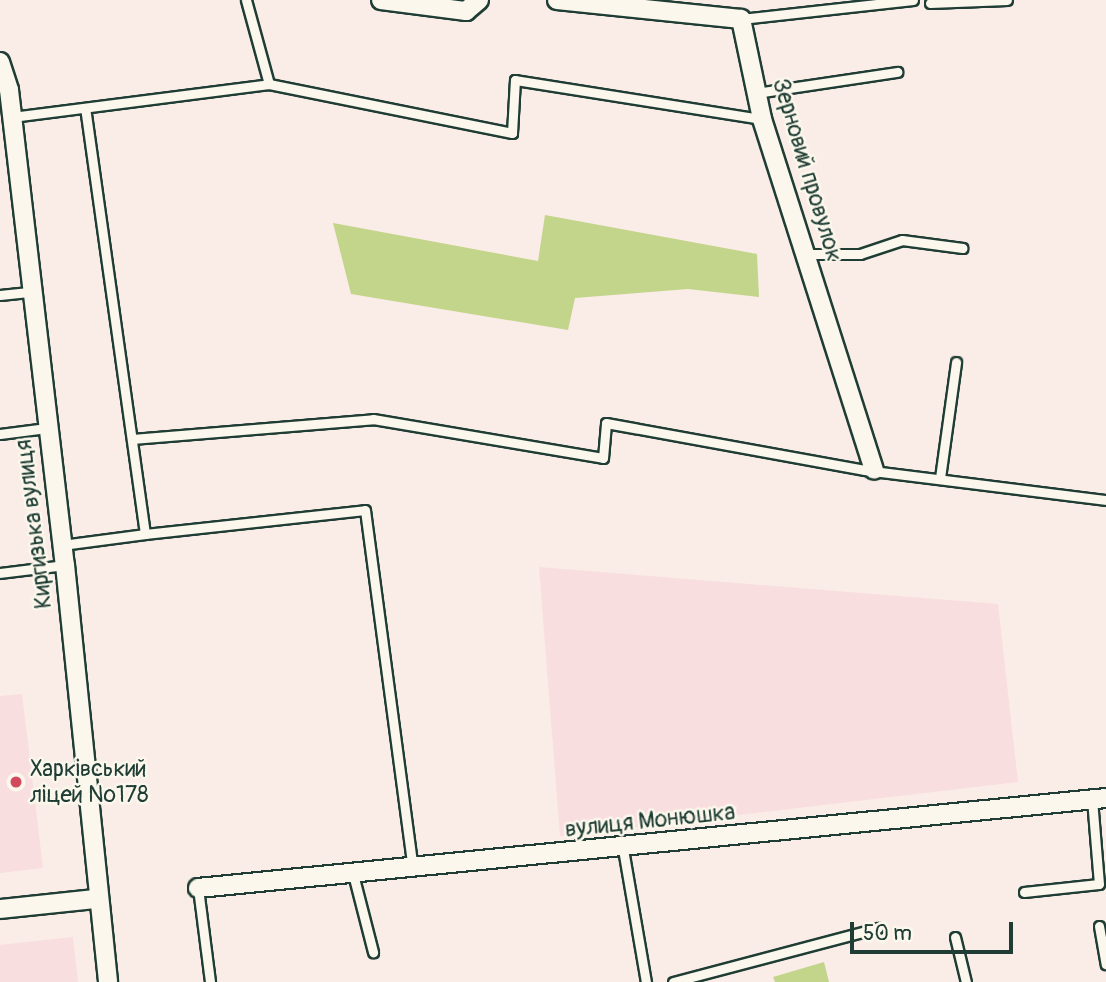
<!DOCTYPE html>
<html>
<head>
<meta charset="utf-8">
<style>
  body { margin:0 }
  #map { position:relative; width:1106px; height:982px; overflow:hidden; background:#faece6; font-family:Pangolin,sans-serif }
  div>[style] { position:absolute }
  .built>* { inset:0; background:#f9dedf }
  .green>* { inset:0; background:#c3d58a }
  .roads { filter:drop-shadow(2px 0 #1f3d34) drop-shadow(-2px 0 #1f3d34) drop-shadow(0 2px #1f3d34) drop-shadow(0 -2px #1f3d34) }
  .lane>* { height:9px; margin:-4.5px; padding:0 4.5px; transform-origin:4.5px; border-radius:4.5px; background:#fbf7ec }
  .street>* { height:18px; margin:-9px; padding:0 9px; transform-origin:9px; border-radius:9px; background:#fbf7ec }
  .dots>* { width:19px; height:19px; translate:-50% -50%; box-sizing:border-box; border:4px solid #fbf7ec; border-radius:50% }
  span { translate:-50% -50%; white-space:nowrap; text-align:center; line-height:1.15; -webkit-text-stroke:5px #fbf7ec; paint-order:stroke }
  .street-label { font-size:23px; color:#1f3d34 }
  .poi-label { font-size:23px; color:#1f3d34 }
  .left { translate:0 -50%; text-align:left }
  .scale { position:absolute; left:850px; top:922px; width:163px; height:32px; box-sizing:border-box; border:4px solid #1f3d34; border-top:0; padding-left:9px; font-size:21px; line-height:24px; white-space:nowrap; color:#1f3d34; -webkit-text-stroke:5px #fbf7ec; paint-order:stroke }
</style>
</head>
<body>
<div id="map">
  <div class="built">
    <i style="clip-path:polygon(539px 567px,998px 604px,1018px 782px,560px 836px)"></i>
    <i style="clip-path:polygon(22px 694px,43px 868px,0 873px,0 696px)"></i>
    <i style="clip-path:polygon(73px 937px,78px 982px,0 982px,0 945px)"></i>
  </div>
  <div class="green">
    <i style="clip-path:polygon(545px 215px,757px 254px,759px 297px,688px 289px,575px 298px,568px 330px,351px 294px,333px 223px,538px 261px)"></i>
    <i style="clip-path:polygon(824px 962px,829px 982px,775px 982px,773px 977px)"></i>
  </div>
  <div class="roads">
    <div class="lane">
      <i style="left:246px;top:0;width:87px;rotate:74.7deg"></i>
      <i style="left:269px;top:84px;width:248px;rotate:11.4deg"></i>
      <i style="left:512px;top:133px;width:53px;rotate:-86.8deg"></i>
      <i style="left:515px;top:80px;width:250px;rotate:9deg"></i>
      <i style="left:930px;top:3px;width:77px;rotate:-2.2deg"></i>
      <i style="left:741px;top:19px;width:173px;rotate:-6.3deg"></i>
      <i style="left:756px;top:93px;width:143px;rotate:-8.5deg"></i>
      <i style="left:12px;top:117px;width:259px;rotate:-7.3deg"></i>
      <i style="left:807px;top:254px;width:53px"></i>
      <i style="left:860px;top:254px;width:44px;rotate:-18.4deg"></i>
      <i style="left:902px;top:240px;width:61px;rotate:7.6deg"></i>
      <i style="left:0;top:295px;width:31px;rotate:-6deg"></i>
      <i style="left:0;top:434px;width:47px;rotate:-7.3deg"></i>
      <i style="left:132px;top:439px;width:242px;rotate:-4.7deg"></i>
      <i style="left:373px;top:419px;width:233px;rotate:9.6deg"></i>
      <i style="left:603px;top:458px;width:35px;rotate:-85deg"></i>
      <i style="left:606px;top:423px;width:263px;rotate:10.3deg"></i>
      <i style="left:865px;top:470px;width:243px;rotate:7.1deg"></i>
      <i style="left:940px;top:478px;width:117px;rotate:-82.1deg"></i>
      <i style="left:145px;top:534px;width:221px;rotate:-6.2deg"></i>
      <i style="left:365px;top:510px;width:361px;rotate:82.4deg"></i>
      <i style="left:62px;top:545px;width:84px;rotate:-7.5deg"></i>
      <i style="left:145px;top:534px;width:430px;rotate:-98deg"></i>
      <i style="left:0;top:573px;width:65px;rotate:-7deg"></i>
      <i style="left:623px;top:849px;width:135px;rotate:80.2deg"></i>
      <i style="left:353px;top:874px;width:81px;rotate:75.6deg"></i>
      <i style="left:198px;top:888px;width:95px;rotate:82.7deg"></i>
      <i style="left:1024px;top:892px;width:75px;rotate:-6.1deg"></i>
      <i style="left:1099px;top:884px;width:85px;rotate:-94.7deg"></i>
      <i style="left:1099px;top:926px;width:39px;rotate:80deg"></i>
      <i style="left:955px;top:937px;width:46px;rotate:76.3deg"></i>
      <i style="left:673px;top:982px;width:212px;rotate:-14.8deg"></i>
    </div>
    <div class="street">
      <i style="left:381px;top:0;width:86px;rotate:7.4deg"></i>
      <i style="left:466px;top:11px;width:17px;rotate:-40deg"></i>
      <i style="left:557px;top:0;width:185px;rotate:5.9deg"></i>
      <i style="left:741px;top:19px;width:102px;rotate:78.1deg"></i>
      <i style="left:762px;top:119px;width:368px;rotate:72.3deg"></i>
      <i style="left:0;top:62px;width:29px;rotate:72deg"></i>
      <i style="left:9px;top:90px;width:478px;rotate:83.3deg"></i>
      <i style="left:65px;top:565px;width:419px;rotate:84.1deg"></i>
      <i style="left:198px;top:888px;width:912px;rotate:-5.66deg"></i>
      <i style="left:0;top:909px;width:96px;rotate:-6deg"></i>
    </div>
  </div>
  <div class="dots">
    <i style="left:16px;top:782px;background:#d1495b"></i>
  </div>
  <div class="street-label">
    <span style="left:807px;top:170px;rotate:73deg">Зерновий провулок</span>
    <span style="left:34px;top:524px;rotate:-97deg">Киргизька вулиця</span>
    <span style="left:650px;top:821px;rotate:-6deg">вулиця Монюшка</span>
  </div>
  <div class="poi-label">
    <span class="left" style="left:30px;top:782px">Харківський<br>ліцей №178</span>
  </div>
  <div class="scale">50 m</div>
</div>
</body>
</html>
